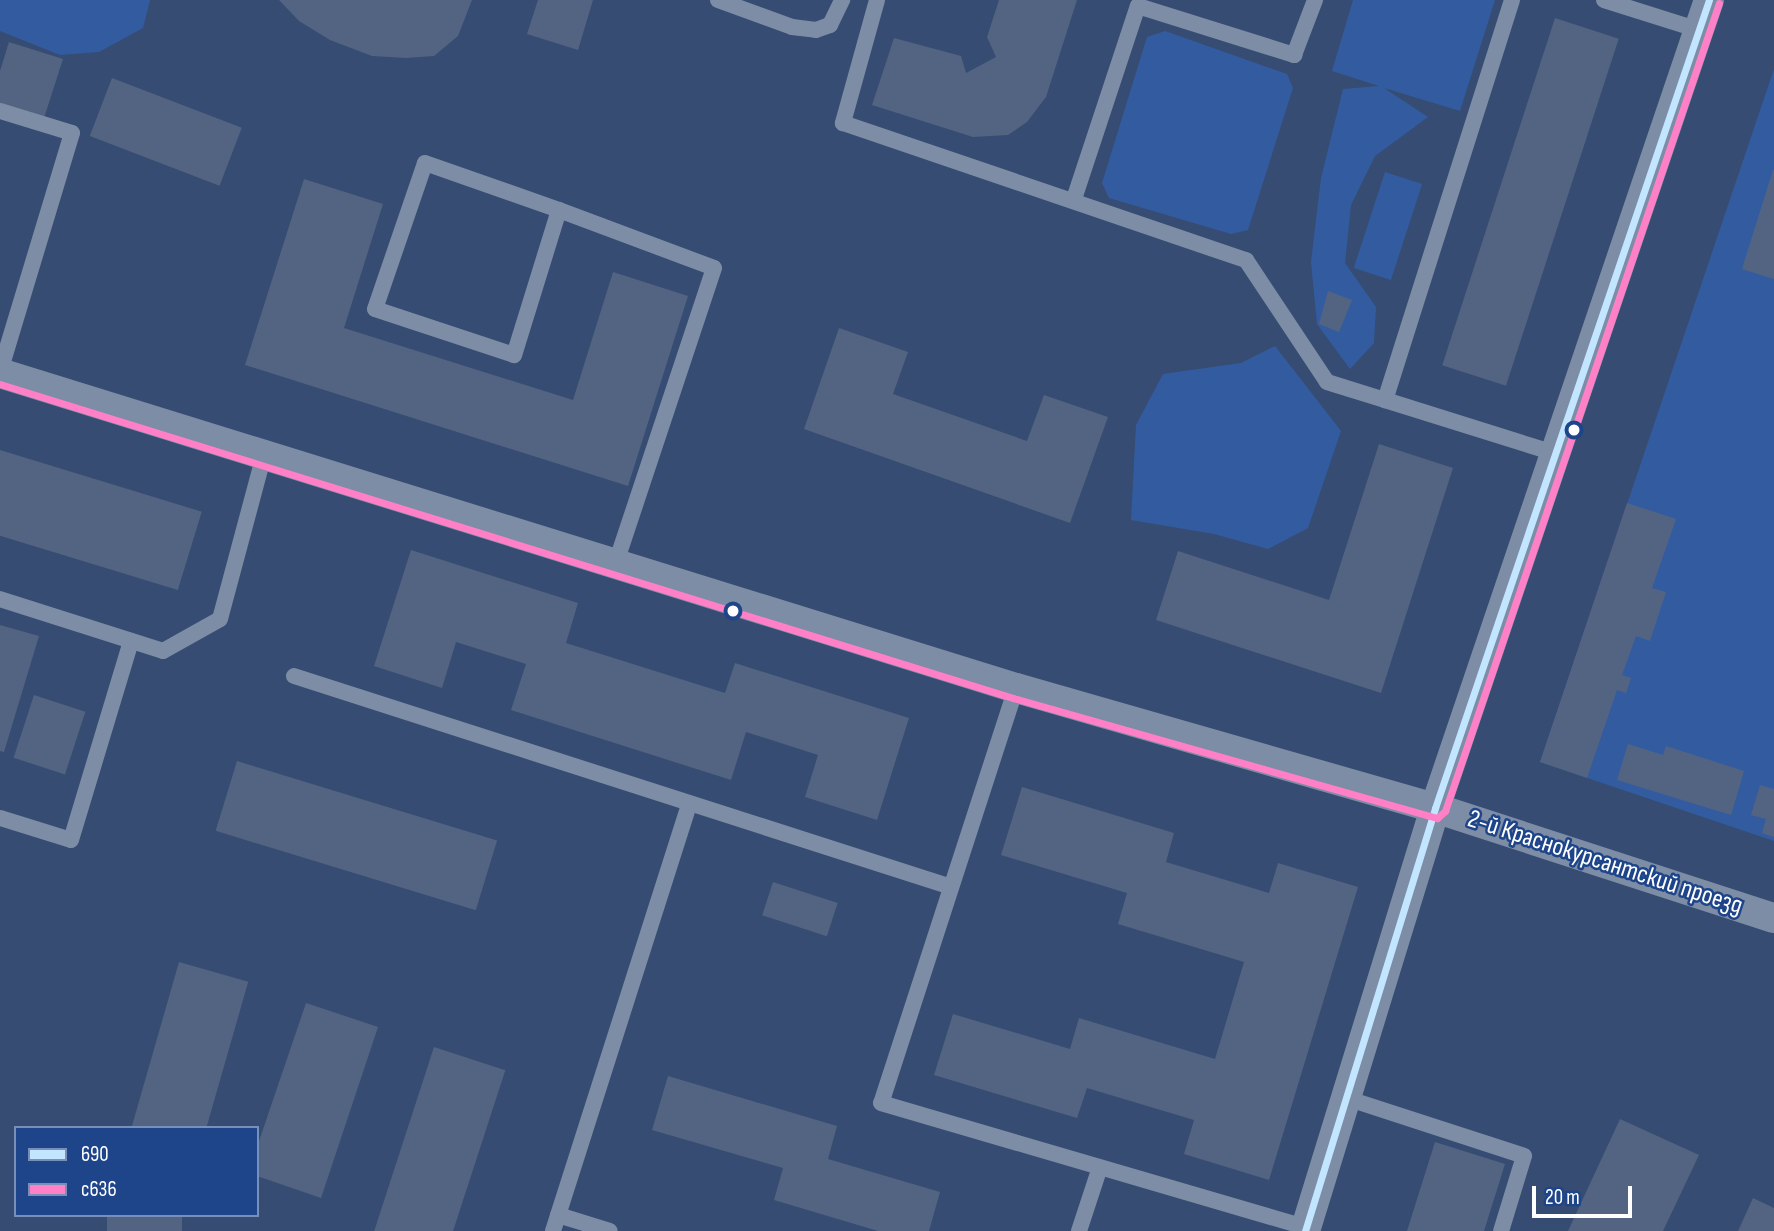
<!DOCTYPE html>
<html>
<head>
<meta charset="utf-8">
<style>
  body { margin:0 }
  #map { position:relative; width:1774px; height:1231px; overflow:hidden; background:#364c72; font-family:"Sofia Sans Condensed",sans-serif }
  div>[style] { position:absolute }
  .green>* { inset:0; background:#335ca0; transform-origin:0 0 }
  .building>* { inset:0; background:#536482; transform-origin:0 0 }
  .service>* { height:16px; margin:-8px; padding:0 8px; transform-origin:8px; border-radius:8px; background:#7d8da6 }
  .minor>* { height:30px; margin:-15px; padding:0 15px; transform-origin:15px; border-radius:15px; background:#7d8da6 }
  .bus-1>* { height:7px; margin:-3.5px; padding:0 3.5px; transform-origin:3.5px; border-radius:3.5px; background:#c2e6ff }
  .bus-2>* { height:7px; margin:-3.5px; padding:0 3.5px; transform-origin:3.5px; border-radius:3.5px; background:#ff80c6 }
  .dots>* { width:19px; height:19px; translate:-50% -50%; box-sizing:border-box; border:4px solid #1e458a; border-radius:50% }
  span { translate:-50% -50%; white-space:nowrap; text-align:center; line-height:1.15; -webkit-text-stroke:5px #1e458a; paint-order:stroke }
  .street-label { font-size:26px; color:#fff }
  .legend { position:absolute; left:14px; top:1126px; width:245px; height:91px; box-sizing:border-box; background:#1e458a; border:2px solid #788fb9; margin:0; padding:9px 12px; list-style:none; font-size:21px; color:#fff }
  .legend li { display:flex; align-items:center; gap:14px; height:35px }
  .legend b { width:35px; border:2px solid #788fb9 }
  .scale { position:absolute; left:1532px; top:1186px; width:100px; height:32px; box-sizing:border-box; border:4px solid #fff; border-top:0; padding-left:9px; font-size:21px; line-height:24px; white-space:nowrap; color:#fff; -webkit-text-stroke:5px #1e458a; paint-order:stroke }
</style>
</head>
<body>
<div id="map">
  <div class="green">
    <i style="clip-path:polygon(0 0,150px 0,143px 28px,99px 52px,60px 55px,0 31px)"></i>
    <i style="clip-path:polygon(1353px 0,1495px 0,1460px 111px,1384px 88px,1428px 117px,1375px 156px,1351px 205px,1345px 263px,1376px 307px,1374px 343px,1350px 369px,1317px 324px,1311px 262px,1321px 178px,1343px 89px,1379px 86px,1332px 71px)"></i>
    <i style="clip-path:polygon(1165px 31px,1287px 74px,1293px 88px,1248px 230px,1231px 234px,1109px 198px,1102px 183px,1147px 37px)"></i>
    <i style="clip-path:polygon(1774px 69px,1774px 841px,1540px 762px)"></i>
    <i style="left:1385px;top:172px;width:39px;height:101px;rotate:18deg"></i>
    <i style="clip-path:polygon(1275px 346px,1341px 431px,1308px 528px,1268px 549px,1214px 534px,1131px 520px,1136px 425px,1163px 374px,1241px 363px)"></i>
  </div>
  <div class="building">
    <i style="clip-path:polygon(279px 0,472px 0,458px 36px,434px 56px,406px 58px,372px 56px,330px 40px,299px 21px)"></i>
    <i style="clip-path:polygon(538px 0,593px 0,578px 50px,527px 34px)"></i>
    <i style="clip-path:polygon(999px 0,1077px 0,1046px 97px,1027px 122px,1008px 135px,973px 137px,872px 105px,894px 38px,961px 56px,966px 73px,996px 57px,987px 37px)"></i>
    <i style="left:1555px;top:18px;width:67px;height:365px;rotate:18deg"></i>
    <i style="clip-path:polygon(9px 42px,63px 59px,44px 118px,0 104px,0 71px)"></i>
    <i style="left:112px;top:78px;width:139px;height:62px;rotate:21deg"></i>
    <i style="clip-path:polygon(1773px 170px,1774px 170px,1774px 279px,1742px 269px)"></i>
    <i style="clip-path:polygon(304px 179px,383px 204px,344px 328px,573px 400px,613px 272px,688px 296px,628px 486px,245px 365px)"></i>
    <i style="clip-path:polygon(1328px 291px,1352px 300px,1339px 332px,1319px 324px)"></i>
    <i style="clip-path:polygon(839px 328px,908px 352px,893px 394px,1027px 441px,1044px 395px,1108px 417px,1070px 523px,804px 429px)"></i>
    <i style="clip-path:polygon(1379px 444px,1453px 468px,1381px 693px,1156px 620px,1178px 551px,1329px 600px)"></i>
    <i style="left:0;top:450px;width:211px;height:82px;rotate:17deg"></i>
    <i style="clip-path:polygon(1627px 503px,1676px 519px,1652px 588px,1666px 592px,1650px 641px,1636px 636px,1622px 675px,1631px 678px,1626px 693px,1617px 690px,1587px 778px,1540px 762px)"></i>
    <i style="clip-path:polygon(411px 550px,578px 603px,566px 643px,725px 693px,735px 663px,909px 718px,877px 820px,805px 797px,818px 755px,746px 732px,731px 780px,511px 710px,526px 664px,456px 642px,442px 688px,374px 666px)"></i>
    <i style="clip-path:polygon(0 625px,39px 636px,4px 752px,0 751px)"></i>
    <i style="left:34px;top:695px;width:54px;height:66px;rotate:18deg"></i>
    <i style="clip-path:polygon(1628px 744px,1663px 755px,1666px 746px,1744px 771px,1731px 815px,1617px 780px)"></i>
    <i style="left:237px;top:761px;width:272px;height:73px;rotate:17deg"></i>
    <i style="clip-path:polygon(1760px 785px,1774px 789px,1774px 837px,1762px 833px,1766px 819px,1751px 815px)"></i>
    <i style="clip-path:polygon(1022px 787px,1174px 833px,1166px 862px,1269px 893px,1278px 863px,1358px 887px,1269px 1180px,1184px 1154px,1194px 1120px,1087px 1088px,1077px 1118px,934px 1075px,953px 1014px,1070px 1049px,1079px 1018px,1215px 1059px,1227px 1019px,1244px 962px,1118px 924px,1127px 893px,1001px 855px)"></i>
    <i style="left:773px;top:882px;width:68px;height:35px;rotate:18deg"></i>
    <i style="left:179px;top:962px;width:72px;height:173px;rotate:16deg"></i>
    <i style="clip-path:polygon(306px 1003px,378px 1027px,321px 1198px,257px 1176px,257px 1147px)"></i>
    <i style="left:434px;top:1047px;width:75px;height:194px;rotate:18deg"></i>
    <i style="clip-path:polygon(668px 1076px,837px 1126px,828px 1159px,940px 1192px,929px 1231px,878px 1231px,774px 1200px,783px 1168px,652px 1130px)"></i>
    <i style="clip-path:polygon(1620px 1119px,1699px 1155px,1663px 1231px,1568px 1231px)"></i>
    <i style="clip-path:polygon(1435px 1142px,1505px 1164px,1484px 1231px,1407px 1231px)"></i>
    <i style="clip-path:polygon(1753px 1198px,1774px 1208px,1774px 1231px,1738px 1231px)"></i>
    <i style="left:107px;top:1215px;width:75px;height:16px"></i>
  </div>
  <div class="service">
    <i style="left:718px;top:0;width:79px;rotate:20deg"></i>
    <i style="left:792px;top:27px;width:24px;rotate:7deg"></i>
    <i style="left:816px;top:30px;width:15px;rotate:-20deg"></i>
    <i style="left:830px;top:25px;width:28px;rotate:-64deg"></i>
    <i style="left:877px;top:0;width:128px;rotate:105.5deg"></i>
    <i style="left:843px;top:123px;width:426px;rotate:18.8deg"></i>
    <i style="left:1246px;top:260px;width:146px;rotate:56.4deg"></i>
    <i style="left:1327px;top:382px;width:61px;rotate:17.2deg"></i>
    <i style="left:1512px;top:0;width:420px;rotate:107.6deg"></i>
    <i style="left:1385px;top:400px;width:177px;rotate:17.4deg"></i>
    <i style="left:1604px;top:0;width:100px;rotate:17.5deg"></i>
    <i style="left:0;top:111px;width:75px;rotate:17deg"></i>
    <i style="left:72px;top:133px;width:250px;rotate:106.8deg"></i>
    <i style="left:1074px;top:199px;width:203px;rotate:-71.7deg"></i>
    <i style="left:1138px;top:6px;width:164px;rotate:17.4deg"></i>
    <i style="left:1294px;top:55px;width:59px;rotate:-69.1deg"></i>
    <i style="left:559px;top:210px;width:152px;rotate:107.2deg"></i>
    <i style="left:514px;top:355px;width:146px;rotate:-161.7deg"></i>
    <i style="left:375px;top:309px;width:154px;rotate:-71.1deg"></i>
    <i style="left:425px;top:163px;width:142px;rotate:19.3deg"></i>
    <i style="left:559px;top:210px;width:165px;rotate:20.5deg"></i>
    <i style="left:714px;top:268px;width:313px;rotate:108.4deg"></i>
    <i style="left:0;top:599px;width:171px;rotate:17.7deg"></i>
    <i style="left:163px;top:651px;width:65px;rotate:-29.3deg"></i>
    <i style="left:220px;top:619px;width:170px;rotate:-75deg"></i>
    <i style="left:294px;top:676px;width:690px;rotate:17.8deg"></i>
    <i style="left:1016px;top:688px;width:436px;rotate:108deg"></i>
    <i style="left:881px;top:1103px;width:443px;rotate:16.3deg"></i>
    <i style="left:0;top:818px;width:74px;rotate:17.2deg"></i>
    <i style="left:71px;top:840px;width:208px;rotate:-73.2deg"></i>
    <i style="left:1346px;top:1098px;width:187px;rotate:18deg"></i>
    <i style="left:1524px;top:1156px;width:78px;rotate:107deg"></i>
    <i style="left:558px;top:1215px;width:54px;rotate:17.1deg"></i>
    <i style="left:553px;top:1231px;width:449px;rotate:-72.3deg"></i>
    <i style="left:1079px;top:1231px;width:67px;rotate:-71.8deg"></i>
  </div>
  <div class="minor">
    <i style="left:0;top:373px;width:1064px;rotate:17.23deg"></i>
    <i style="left:1016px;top:688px;width:436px;rotate:16deg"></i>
    <i style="left:1435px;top:808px;width:356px;rotate:18deg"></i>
    <i style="left:1305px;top:1231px;width:443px;rotate:-72.9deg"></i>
    <i style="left:1435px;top:808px;width:853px;rotate:-71.27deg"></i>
  </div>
  <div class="bus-1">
    <i style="left:1305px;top:1231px;width:443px;rotate:-72.9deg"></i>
    <i style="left:1435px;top:808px;width:853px;rotate:-71.27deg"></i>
  </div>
  <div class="bus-2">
    <i style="left:0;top:384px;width:1061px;rotate:17.22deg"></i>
    <i style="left:1013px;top:698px;width:441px;rotate:15.8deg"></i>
    <i style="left:1437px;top:818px;width:11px;rotate:-41deg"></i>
    <i style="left:1445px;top:811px;width:853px;rotate:-71.27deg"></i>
  </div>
  <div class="dots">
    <i style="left:1574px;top:430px;background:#fff"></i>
    <i style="left:733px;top:611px;background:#fff"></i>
  </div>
  <div class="street-label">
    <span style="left:1605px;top:863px;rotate:18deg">2-й Краснокурсантский проезд</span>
  </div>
  <ul class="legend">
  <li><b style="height:9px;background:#c2e6ff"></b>690</li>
  <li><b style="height:9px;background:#ff80c6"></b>с636</li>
  </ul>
  <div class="scale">20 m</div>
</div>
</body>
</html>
